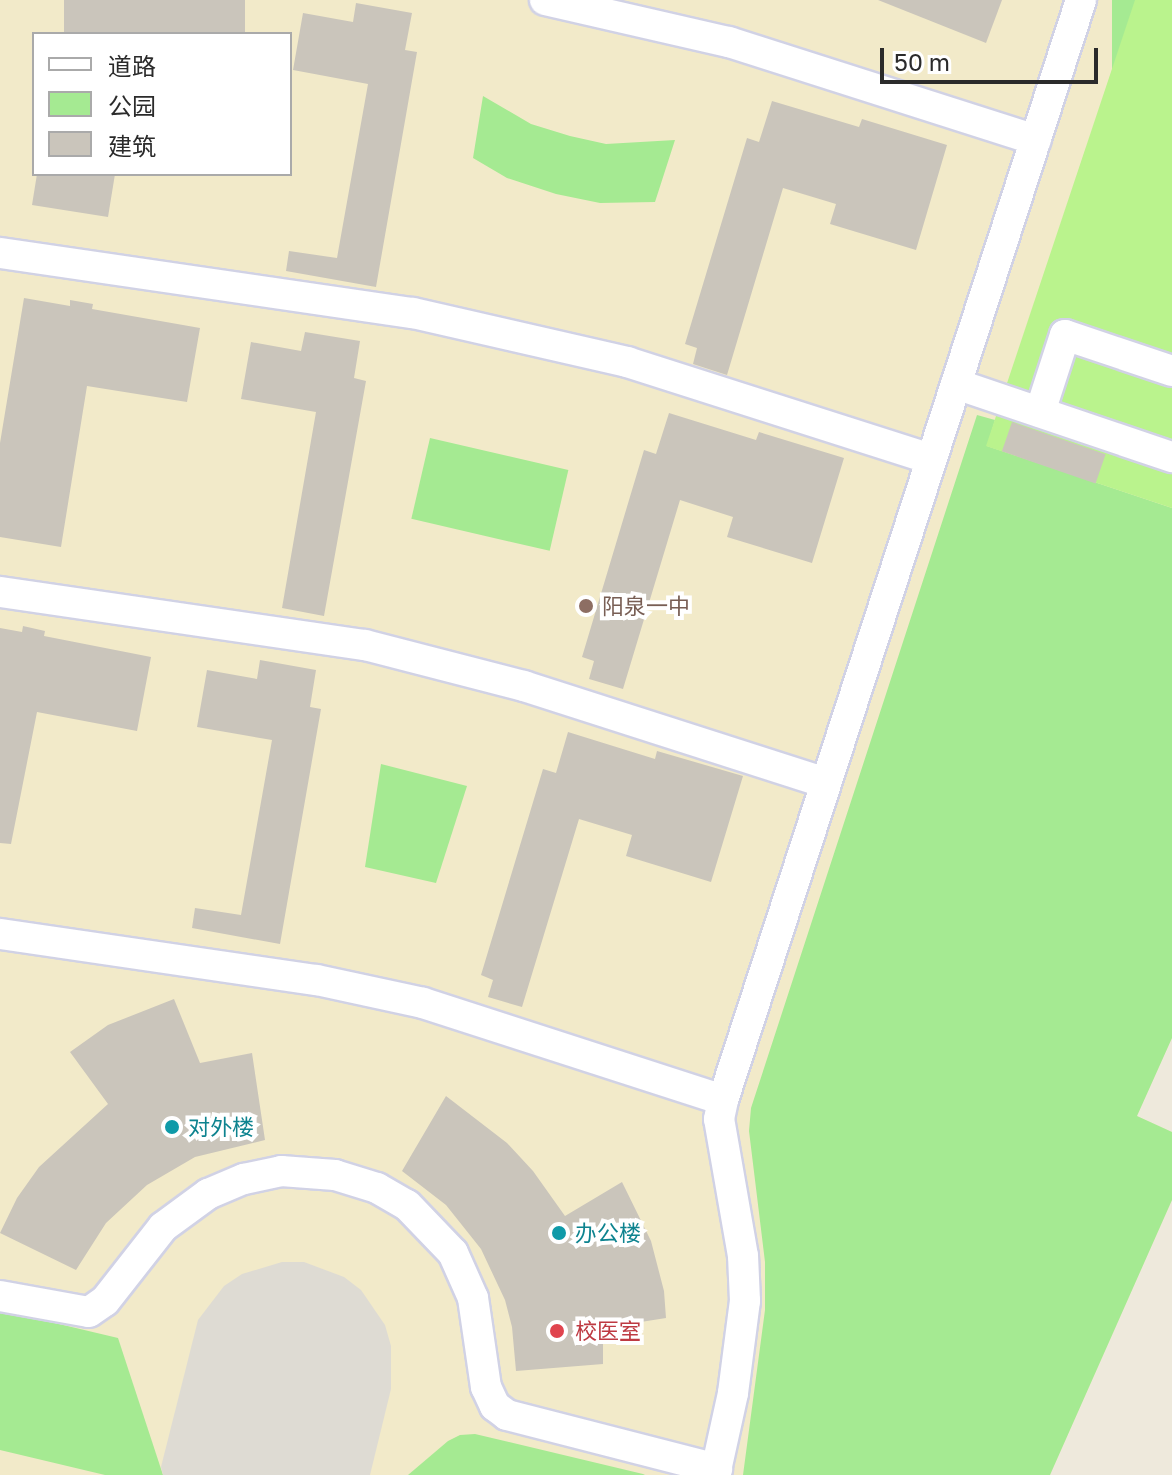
<!DOCTYPE html>
<html>
<head>
<meta charset="utf-8">
<style>
  body { margin:0 }
  #map { position:relative; width:1172px; height:1475px; overflow:hidden; background:#eee9dc; font-family:"Golos Text","Noto Sans SC",sans-serif }
  div>[style] { position:absolute }
  .education>* { inset:0; background:#f2eac9 }
  .green>* { inset:0; background:#a5ea92; transform-origin:0 0 }
  .pitch>* { inset:0; background:#baf38d }
  .plaza>* { inset:0; background:#dedbd3 }
  .building>* { inset:0; background:#cac5bb; transform-origin:0 0 }
  .roads { filter:drop-shadow(2px 0 #d1d2e5) drop-shadow(-2px 0 #d1d2e5) drop-shadow(0 2px #d1d2e5) drop-shadow(0 -2px #d1d2e5) }
  .minor>* { height:30px; margin:-15px; padding:0 15px; transform-origin:15px; border-radius:15px; background:#fff }
  .dots>* { width:22px; height:22px; translate:-50% -50%; box-sizing:border-box; border:4px solid #fff; border-radius:50% }
  span { translate:-50% -50%; white-space:nowrap; text-align:center; line-height:1.15; -webkit-text-stroke:8px #fff; paint-order:stroke }
  .education-label { font-size:22px; color:#785e54 }
  .left { translate:0 -50%; text-align:left }
  .culture-label { font-size:22px; color:#0d838f }
  .health-label { font-size:22px; color:#be3a42 }
  .legend { position:absolute; left:32px; top:32px; width:260px; height:144px; box-sizing:border-box; background:#fff; border:2px solid #aaa; margin:0; padding:10px 14px; list-style:none; font-size:24px; color:#2b2b2b }
  .legend li { display:flex; align-items:center; gap:16px; height:40px }
  .legend b { width:40px; border:2px solid #aaa }
  .scale { position:absolute; left:880px; top:48px; width:218px; height:36px; box-sizing:border-box; border:4px solid #2b2b2b; border-top:0; padding-left:10px; font-size:24px; line-height:28px; white-space:nowrap; color:#2b2b2b; -webkit-text-stroke:6px #fff; paint-order:stroke }
</style>
</head>
<body>
<div id="map">
  <div class="education">
    <i style="clip-path:polygon(evenodd,0 0,1172px 0,1172px 1038px,1137px 1116px,1172px 1132px,1172px 1200px,1050px 1475px,0 1475px,0 0,34px 34px,290px 34px,290px 174px,34px 174px,34px 34px)"></i>
  </div>
  <div class="green">
    <i style="left:1112px;top:0;width:23px;height:153px"></i>
    <i style="clip-path:polygon(483px 96px,531px 124px,570px 136px,606px 144px,675px 140px,655px 202px,600px 203px,556px 194px,507px 178px,473px 158px)"></i>
    <i style="clip-path:polygon(977px 415px,995px 420px,987px 446px,1172px 508px,1172px 1038px,1137px 1116px,1172px 1132px,1172px 1200px,1050px 1475px,743px 1475px,765px 1310px,765px 1262px,749px 1131px,751px 1108px)"></i>
    <i style="left:430px;top:438px;width:142px;height:83px;rotate:13deg"></i>
    <i style="clip-path:polygon(381px 764px,467px 786px,436px 883px,365px 867px)"></i>
    <i style="clip-path:polygon(0 1310px,118px 1338px,163px 1475px,105px 1475px,0 1450px)"></i>
    <i style="clip-path:polygon(475px 1434px,643px 1474px,645px 1475px,408px 1475px,448px 1441px,460px 1435px)"></i>
  </div>
  <div class="pitch">
    <i style="clip-path:polygon(1135px 0,1172px 0,1172px 508px,986px 446px)"></i>
  </div>
  <div class="plaza">
    <i style="clip-path:polygon(282px 1262px,304px 1262px,344px 1277px,361px 1290px,385px 1325px,391px 1346px,391px 1389px,370px 1475px,163px 1475px,161px 1467px,198px 1320px,224px 1286px,242px 1274px)"></i>
  </div>
  <div class="building">
    <i style="left:64px;top:0;width:181px;height:34px"></i>
    <i style="clip-path:polygon(878px 0,1002px 0,986px 43px)"></i>
    <i style="clip-path:polygon(356px 3px,412px 13px,405px 50px,417px 52px,376px 287px,286px 271px,289px 251px,337px 258px,368px 84px,293px 70px,303px 13px,353px 22px)"></i>
    <i style="clip-path:polygon(772px 101px,859px 127px,862px 119px,947px 145px,916px 250px,830px 224px,836px 204px,783px 188px,727px 375px,693px 364px,697px 348px,685px 344px,747px 138px,759px 142px)"></i>
    <i style="clip-path:polygon(37px 174px,115px 174px,108px 217px,32px 205px)"></i>
    <i style="clip-path:polygon(24px 298px,70px 306px,70px 300px,93px 304px,92px 309px,200px 328px,187px 402px,87px 386px,61px 547px,0 537px,0 443px)"></i>
    <i style="clip-path:polygon(305px 332px,360px 341px,354px 378px,366px 381px,324px 616px,282px 608px,316px 412px,241px 399px,251px 342px,301px 351px)"></i>
    <i style="clip-path:polygon(669px 413px,756px 440px,759px 432px,844px 458px,812px 563px,727px 537px,733px 517px,680px 500px,623px 689px,589px 679px,594px 661px,582px 657px,644px 450px,656px 454px)"></i>
    <i style="left:1012px;top:422px;width:99px;height:31px;rotate:19deg"></i>
    <i style="clip-path:polygon(23px 626px,45px 631px,44px 636px,151px 657px,137px 731px,37px 712px,11px 844px,0 843px,0 628px,22px 632px)"></i>
    <i style="clip-path:polygon(260px 660px,316px 670px,310px 707px,321px 709px,280px 944px,192px 928px,195px 908px,241px 915px,272px 740px,197px 727px,207px 670px,257px 679px)"></i>
    <i style="clip-path:polygon(568px 732px,655px 759px,657px 751px,743px 776px,711px 882px,626px 856px,632px 835px,579px 819px,522px 1007px,488px 997px,493px 980px,481px 975px,543px 769px,556px 773px)"></i>
    <i style="clip-path:polygon(174px 999px,200px 1063px,252px 1053px,265px 1140px,195px 1157px,147px 1185px,106px 1223px,76px 1270px,0 1233px,17px 1198px,39px 1167px,108px 1104px,70px 1052px,108px 1025px)"></i>
    <i style="clip-path:polygon(446px 1096px,507px 1143px,533px 1171px,565px 1216px,622px 1182px,651px 1241px,664px 1291px,666px 1318px,603px 1328px,603px 1364px,516px 1371px,512px 1327px,505px 1300px,481px 1249px,446px 1205px,402px 1171px)"></i>
  </div>
  <div class="roads">
    <div class="minor">
      <i style="left:545px;top:0;width:189px;rotate:12.9deg"></i>
      <i style="left:729px;top:42px;width:322px;rotate:17.7deg"></i>
      <i style="left:0;top:253px;width:417px;rotate:8.3deg"></i>
      <i style="left:413px;top:313px;width:220px;rotate:12.9deg"></i>
      <i style="left:627px;top:362px;width:319px;rotate:17.7deg"></i>
      <i style="left:956px;top:384px;width:228px;rotate:18.7deg"></i>
      <i style="left:1040px;top:412px;width:81px;rotate:-72deg"></i>
      <i style="left:1065px;top:335px;width:113px;rotate:18.6deg"></i>
      <i style="left:0;top:592px;width:369px;rotate:8.3deg"></i>
      <i style="left:365px;top:645px;width:164px;rotate:14.5deg"></i>
      <i style="left:524px;top:686px;width:317px;rotate:17.8deg"></i>
      <i style="left:0;top:934px;width:320px;rotate:8.3deg"></i>
      <i style="left:317px;top:980px;width:108px;rotate:12.2deg"></i>
      <i style="left:423px;top:1003px;width:315px;rotate:17.9deg"></i>
      <i style="left:0;top:1296px;width:90px;rotate:10.2deg"></i>
      <i style="left:89px;top:1312px;width:19px;rotate:-35deg"></i>
      <i style="left:105px;top:1301px;width:94px;rotate:-51.9deg"></i>
      <i style="left:163px;top:1227px;width:56px;rotate:-36.3deg"></i>
      <i style="left:208px;top:1194px;width:39px;rotate:-23deg"></i>
      <i style="left:244px;top:1179px;width:38px;rotate:-12deg"></i>
      <i style="left:281px;top:1171px;width:54px;rotate:4.2deg"></i>
      <i style="left:335px;top:1175px;width:44px;rotate:17.2deg"></i>
      <i style="left:377px;top:1188px;width:34px;rotate:30deg"></i>
      <i style="left:407px;top:1205px;width:66px;rotate:46.2deg"></i>
      <i style="left:453px;top:1253px;width:49px;rotate:66deg"></i>
      <i style="left:473px;top:1298px;width:90px;rotate:81.7deg"></i>
      <i style="left:486px;top:1387px;width:21px;rotate:65deg"></i>
      <i style="left:495px;top:1406px;width:15px;rotate:37deg"></i>
      <i style="left:507px;top:1415px;width:217px;rotate:14.4deg"></i>
      <i style="left:715px;top:1475px;width:84px;rotate:-77.6deg"></i>
      <i style="left:733px;top:1393px;width:93px;rotate:-82.6deg"></i>
      <i style="left:745px;top:1301px;width:45px;rotate:-92.5deg"></i>
      <i style="left:743px;top:1256px;width:139px;rotate:-99.9deg"></i>
      <i style="left:719px;top:1119px;width:19px;rotate:-78deg"></i>
      <i style="left:723px;top:1100px;width:1157px;rotate:-71.97deg"></i>
    </div>
  </div>
  <div class="dots">
    <i style="left:586px;top:606px;background:#8d6e63"></i>
    <i style="left:172px;top:1127px;background:#0f9aa8"></i>
    <i style="left:559px;top:1233px;background:#0f9aa8"></i>
    <i style="left:557px;top:1331px;background:#e0444e"></i>
  </div>
  <div class="education-label">
    <span class="left" style="left:602px;top:606px">阳泉一中</span>
  </div>
  <div class="culture-label">
    <span class="left" style="left:188px;top:1127px">对外楼</span>
    <span class="left" style="left:575px;top:1233px">办公楼</span>
  </div>
  <div class="health-label">
    <span class="left" style="left:575px;top:1331px">校医室</span>
  </div>
  <ul class="legend">
  <li><b style="height:10px;background:#fff"></b>道路</li>
  <li><b style="height:22px;background:#a5ea92"></b>公园</li>
  <li><b style="height:22px;background:#cac5bb"></b>建筑</li>
  </ul>
  <div class="scale">50 m</div>
</div>
</body>
</html>
